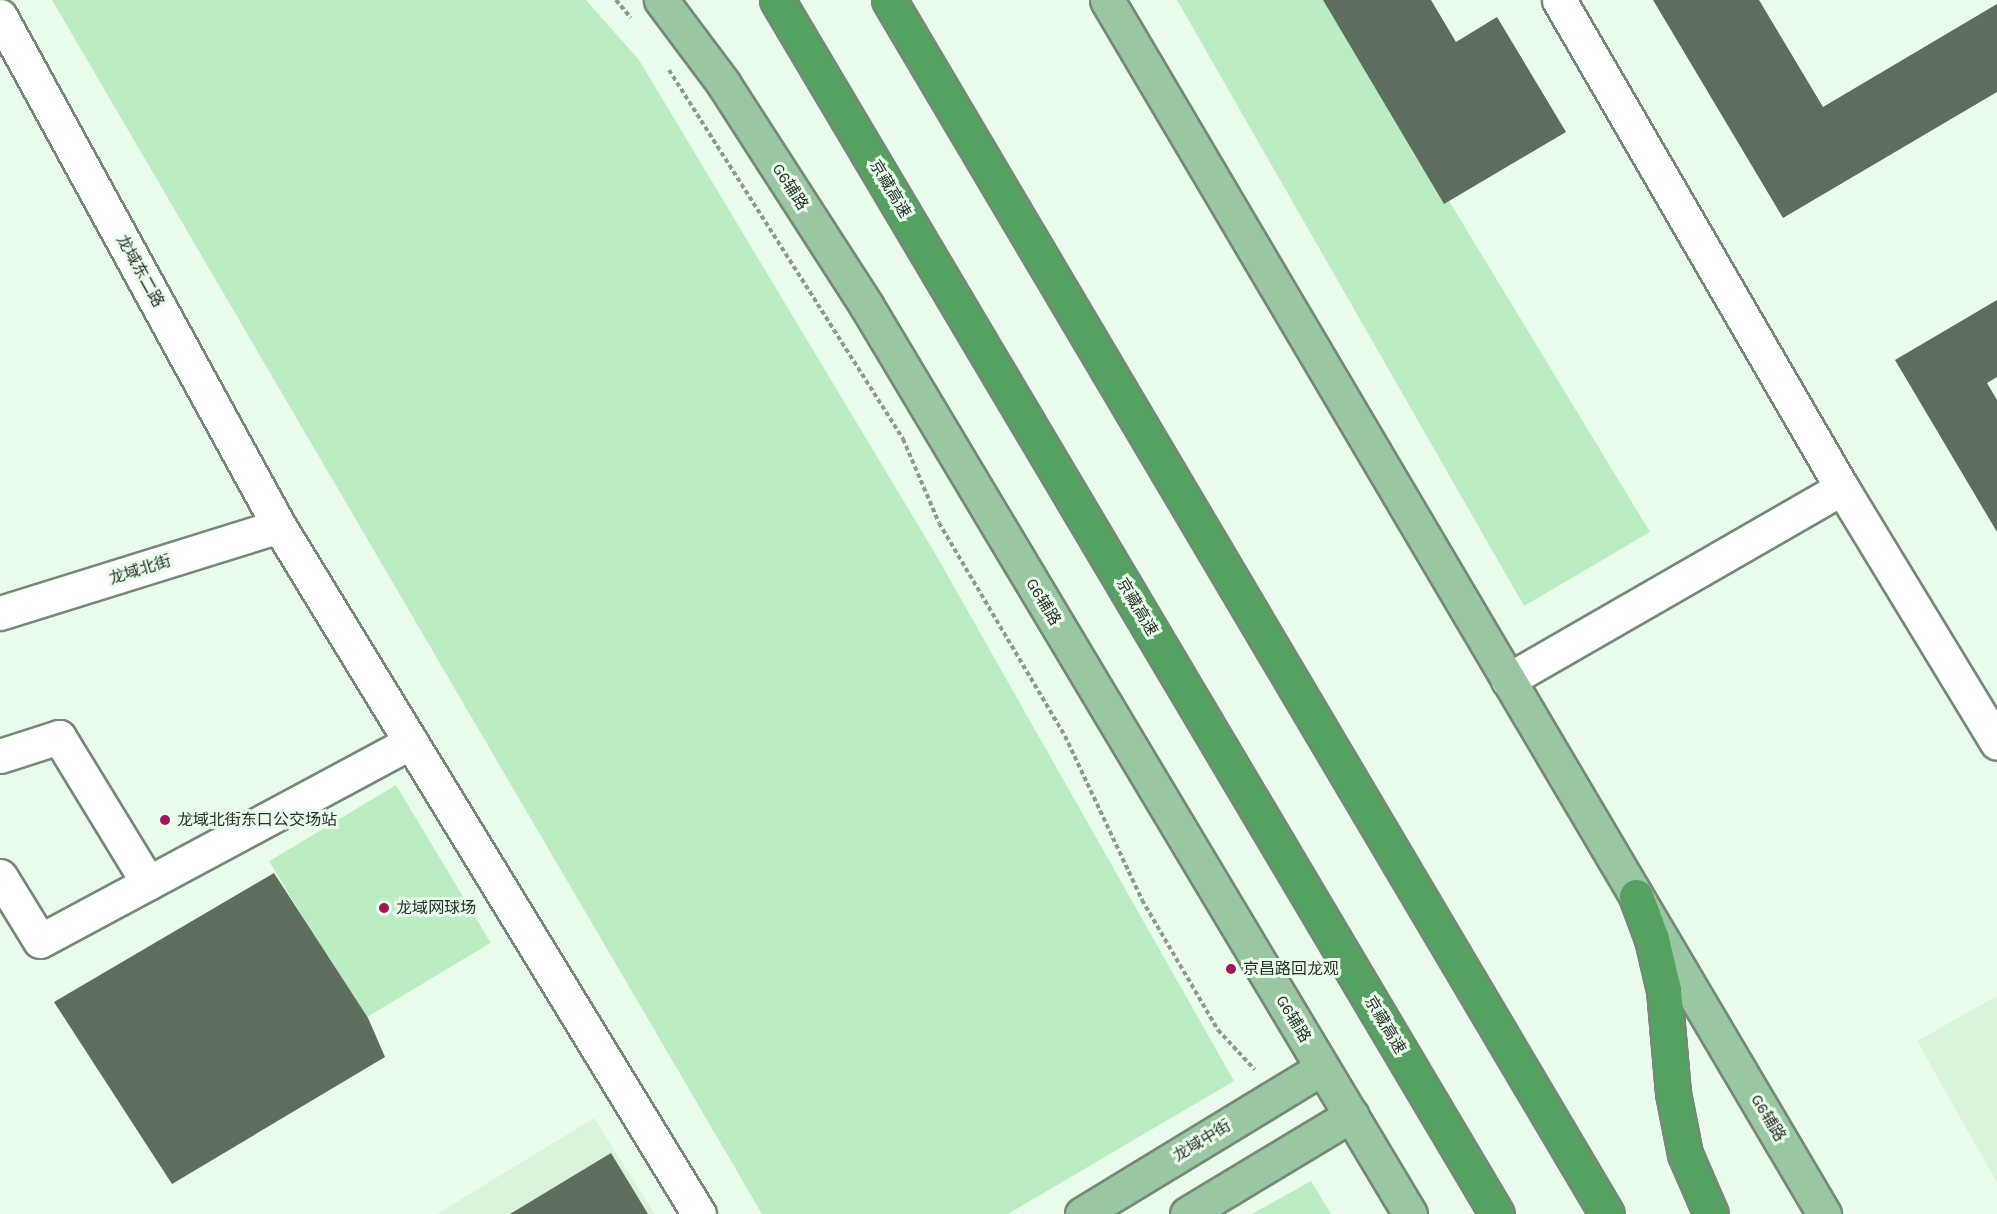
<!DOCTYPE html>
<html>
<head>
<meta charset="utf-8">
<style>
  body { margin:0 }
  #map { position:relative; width:1997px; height:1214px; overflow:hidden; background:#e9fceb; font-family:Karla,"Noto Sans SC",sans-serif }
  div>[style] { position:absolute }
  .built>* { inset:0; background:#daf4dc }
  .green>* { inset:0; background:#bcedc2; transform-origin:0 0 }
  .building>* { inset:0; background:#5d6e5e }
  .path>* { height:4px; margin-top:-2px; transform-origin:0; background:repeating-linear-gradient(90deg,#8c998e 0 4.5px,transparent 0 7.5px) }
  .roads { filter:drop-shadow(2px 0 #768878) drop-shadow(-2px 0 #768878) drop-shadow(0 2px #768878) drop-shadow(0 -2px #768878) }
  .minor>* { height:33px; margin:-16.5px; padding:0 16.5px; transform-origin:16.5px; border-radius:16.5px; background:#fff }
  .major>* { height:33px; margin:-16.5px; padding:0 16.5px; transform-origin:16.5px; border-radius:16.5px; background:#99c7a1 }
  .highway>* { height:33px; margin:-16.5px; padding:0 16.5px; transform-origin:16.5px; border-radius:16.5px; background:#55a162 }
  .dots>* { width:16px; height:16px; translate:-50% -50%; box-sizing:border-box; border:3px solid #e9fceb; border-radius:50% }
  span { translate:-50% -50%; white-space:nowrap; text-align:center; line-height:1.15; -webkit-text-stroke:6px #e9fceb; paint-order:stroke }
  .street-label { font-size:16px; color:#29302a }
  .poi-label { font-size:16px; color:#29302a }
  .left { translate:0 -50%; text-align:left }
</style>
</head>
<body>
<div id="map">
  <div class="built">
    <i style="clip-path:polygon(1997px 996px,1997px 1183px,1917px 1041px)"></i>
    <i style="clip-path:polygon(594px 1118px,655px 1214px,437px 1214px)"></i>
  </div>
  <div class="green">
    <i style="clip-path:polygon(52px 0,586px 0,639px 60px,936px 555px,1234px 1081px,1008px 1214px,762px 1214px)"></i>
    <i style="clip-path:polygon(1177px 0,1327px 0,1650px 532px,1524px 606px)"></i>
    <i style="left:396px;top:785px;width:184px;height:148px;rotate:59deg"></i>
    <i style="clip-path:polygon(1311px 1181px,1331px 1214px,1252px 1214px)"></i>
  </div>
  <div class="building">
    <i style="clip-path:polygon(1323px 0,1431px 0,1456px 42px,1497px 17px,1566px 132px,1444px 204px)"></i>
    <i style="clip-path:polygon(1653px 0,1759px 0,1823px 107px,1997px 4px,1997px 92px,1783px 218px)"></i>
    <i style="clip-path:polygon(1997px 300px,1997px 377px,1987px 383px,1997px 400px,1997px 532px,1895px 360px)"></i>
    <i style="clip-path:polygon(274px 873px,368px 1018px,385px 1057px,172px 1184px,54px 1002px)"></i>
    <i style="clip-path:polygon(611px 1153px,648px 1214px,510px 1214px)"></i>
  </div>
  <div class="path">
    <i style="left:616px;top:0;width:23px;rotate:50deg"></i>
    <i style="left:669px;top:70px;width:437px;rotate:57.6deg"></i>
    <i style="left:903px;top:439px;width:91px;rotate:66.8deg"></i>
    <i style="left:939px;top:523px;width:247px;rotate:59.4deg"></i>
    <i style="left:1065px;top:736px;width:181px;rotate:64.8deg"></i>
    <i style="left:1142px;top:900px;width:151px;rotate:59.7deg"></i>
    <i style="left:1218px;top:1030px;width:54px;rotate:47.2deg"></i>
  </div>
  <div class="roads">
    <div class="minor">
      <i style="left:1559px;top:0;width:564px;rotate:59.89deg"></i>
      <i style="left:1842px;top:488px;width:298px;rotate:58.7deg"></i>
      <i style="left:0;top:16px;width:581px;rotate:61.32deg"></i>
      <i style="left:279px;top:526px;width:806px;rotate:58.6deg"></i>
      <i style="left:0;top:613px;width:292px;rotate:-17.3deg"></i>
      <i style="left:1508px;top:680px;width:385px;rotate:-29.9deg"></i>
      <i style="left:0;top:756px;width:62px;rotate:-17.9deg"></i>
      <i style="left:59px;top:737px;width:171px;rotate:58.6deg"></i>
      <i style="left:0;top:876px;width:76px;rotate:58.4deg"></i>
      <i style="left:40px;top:941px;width:421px;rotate:-28.2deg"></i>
    </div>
    <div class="major">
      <i style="left:661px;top:0;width:104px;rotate:53.2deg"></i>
      <i style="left:723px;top:83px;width:264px;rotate:57.2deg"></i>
      <i style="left:866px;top:305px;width:1059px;rotate:59.1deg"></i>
      <i style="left:1107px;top:0;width:1410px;rotate:59.43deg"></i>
      <i style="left:1082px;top:1214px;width:281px;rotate:-31.3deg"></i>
      <i style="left:1187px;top:1214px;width:192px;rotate:-31.1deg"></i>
    </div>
    <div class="highway">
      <i style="left:777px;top:0;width:1411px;rotate:59.33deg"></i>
      <i style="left:889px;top:0;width:1410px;rotate:59.4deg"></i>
      <i style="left:1636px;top:896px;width:46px;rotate:69.6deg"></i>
      <i style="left:1652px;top:939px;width:52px;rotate:76.8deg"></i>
      <i style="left:1664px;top:990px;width:103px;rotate:85deg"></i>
      <i style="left:1673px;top:1093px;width:62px;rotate:78.9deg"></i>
      <i style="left:1685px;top:1154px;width:65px;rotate:66.6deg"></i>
    </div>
  </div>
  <div class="dots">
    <i style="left:165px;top:820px;background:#a2155b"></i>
    <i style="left:384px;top:908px;background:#a2155b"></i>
    <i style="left:1231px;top:969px;background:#a2155b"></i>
  </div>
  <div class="street-label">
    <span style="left:790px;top:187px;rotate:57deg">G6辅路</span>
    <span style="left:890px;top:189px;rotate:59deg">京藏高速</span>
    <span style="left:140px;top:271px;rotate:61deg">龙域东二路</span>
    <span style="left:140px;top:570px;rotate:-17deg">龙域北街</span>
    <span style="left:1043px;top:602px;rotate:59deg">G6辅路</span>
    <span style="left:1137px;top:607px;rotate:59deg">京藏高速</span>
    <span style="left:1293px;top:1019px;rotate:59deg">G6辅路</span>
    <span style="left:1385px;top:1025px;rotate:59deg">京藏高速</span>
    <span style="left:1768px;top:1118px;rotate:59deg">G6辅路</span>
    <span style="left:1202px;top:1141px;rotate:-31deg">龙域中街</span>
  </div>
  <div class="poi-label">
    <span class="left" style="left:177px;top:820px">龙域北街东口公交场站</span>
    <span class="left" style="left:396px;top:908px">龙域网球场</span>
    <span class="left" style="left:1243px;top:969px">京昌路回龙观</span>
  </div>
</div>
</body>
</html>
